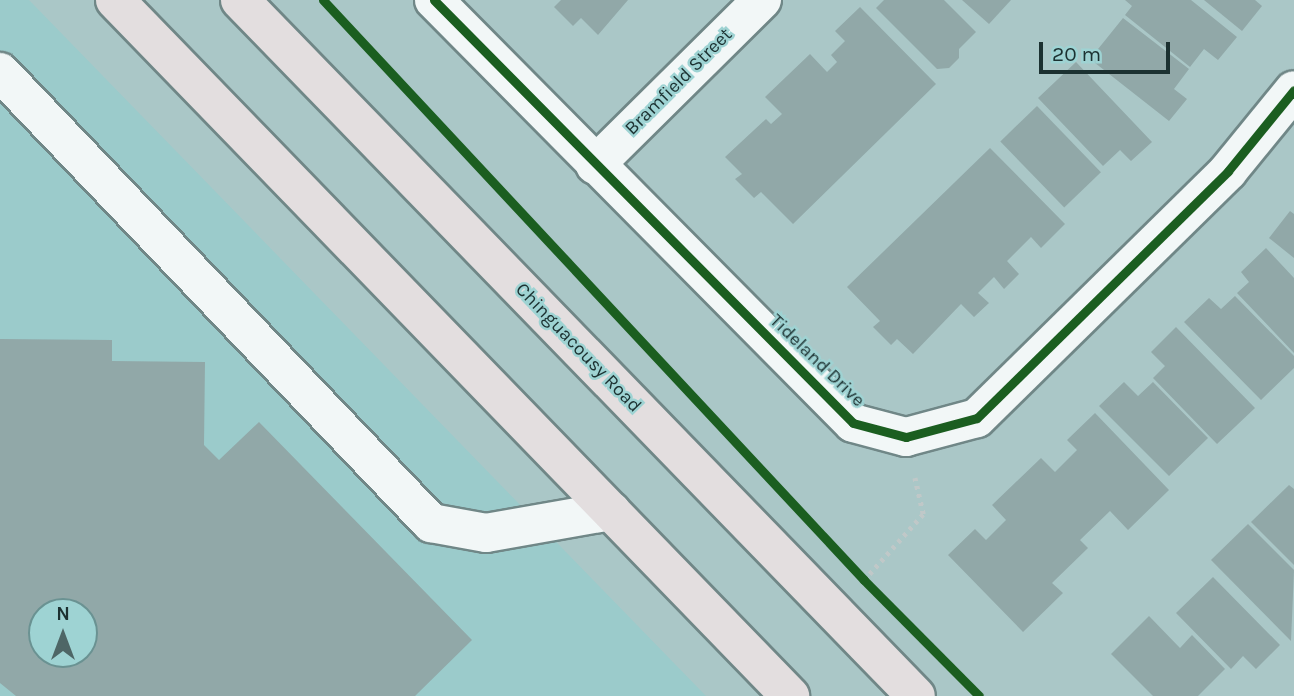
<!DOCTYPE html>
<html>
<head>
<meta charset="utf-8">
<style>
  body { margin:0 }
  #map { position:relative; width:1294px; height:696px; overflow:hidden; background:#aac7c7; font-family:Karla,sans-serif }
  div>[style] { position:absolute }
  .built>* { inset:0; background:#9bcbcb }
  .building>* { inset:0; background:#91a8a8; transform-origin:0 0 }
  .path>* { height:4.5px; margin-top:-2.25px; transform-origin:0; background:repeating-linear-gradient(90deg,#c0c8c8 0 3.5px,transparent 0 8.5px) }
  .roads { filter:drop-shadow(2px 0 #708787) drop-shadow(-2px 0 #708787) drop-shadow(0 2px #708787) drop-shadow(0 -2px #708787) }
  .minor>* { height:38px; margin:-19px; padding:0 19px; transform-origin:19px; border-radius:19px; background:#f2f7f7 }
  .major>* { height:38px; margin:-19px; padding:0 19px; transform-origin:19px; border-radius:19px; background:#e3dedf }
  .cycleway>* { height:9px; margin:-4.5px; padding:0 4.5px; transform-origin:4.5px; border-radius:4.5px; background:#1b5e20 }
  span { translate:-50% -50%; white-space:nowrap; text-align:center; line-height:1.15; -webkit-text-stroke:5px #9ed3d3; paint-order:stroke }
  .street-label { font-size:19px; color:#1c3131 }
  .north { position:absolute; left:28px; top:598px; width:70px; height:70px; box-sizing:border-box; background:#9ed3d3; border:2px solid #6a9292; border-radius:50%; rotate:0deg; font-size:19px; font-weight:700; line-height:28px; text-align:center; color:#1c3131 }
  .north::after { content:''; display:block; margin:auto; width:24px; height:32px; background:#4e6666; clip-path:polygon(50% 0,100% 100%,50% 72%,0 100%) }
  .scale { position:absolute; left:1039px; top:42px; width:131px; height:32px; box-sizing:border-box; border:4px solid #1c3131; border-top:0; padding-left:9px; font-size:21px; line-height:24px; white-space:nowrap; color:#1c3131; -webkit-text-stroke:5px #9ed3d3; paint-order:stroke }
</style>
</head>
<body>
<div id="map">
  <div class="built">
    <i style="clip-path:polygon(evenodd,0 0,29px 0,706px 696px,0 696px,0 0,42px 612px,84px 612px,84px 654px,42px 654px,42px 612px)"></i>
  </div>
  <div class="building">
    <i style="clip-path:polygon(561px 0,628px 0,598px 35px,581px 18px,573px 26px,554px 7px)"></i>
    <i style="clip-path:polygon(884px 0,944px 0,976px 32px,959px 49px,959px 58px,949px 68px,937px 69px,876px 8px)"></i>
    <i style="clip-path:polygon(962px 0,1011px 0,989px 24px)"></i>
    <i style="clip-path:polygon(1125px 0,1191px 0,1237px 37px,1218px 60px,1204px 49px,1190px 67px,1125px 15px,1132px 6px)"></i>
    <i style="clip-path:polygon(1204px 0,1255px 0,1262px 6px,1242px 31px)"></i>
    <i style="clip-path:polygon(860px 7px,936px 84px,793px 224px,761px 192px,754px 198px,735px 179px,742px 174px,725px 157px,766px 119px,771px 124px,782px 114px,765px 97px,810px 54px,827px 72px,837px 62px,831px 55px,845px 41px,835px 31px)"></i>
    <i style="clip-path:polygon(1123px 18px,1189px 69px,1174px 89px,1187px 99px,1169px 121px,1090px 59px)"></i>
    <i style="clip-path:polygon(1076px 62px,1152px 142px,1131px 161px,1120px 150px,1103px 166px,1038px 98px)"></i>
    <i style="left:1037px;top:106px;width:92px;height:51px;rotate:46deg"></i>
    <i style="clip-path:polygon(990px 148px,1065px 224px,1041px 248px,1031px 237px,1007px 261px,1019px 274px,1004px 289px,994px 277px,978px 293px,989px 303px,974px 317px,961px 304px,913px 354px,897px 339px,891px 345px,873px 327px,880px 321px,847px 287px)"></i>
    <i style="clip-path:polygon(1290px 211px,1294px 214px,1294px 258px,1269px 238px)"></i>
    <i style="clip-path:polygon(1266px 248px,1294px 278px,1294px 353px,1237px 293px,1249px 282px,1241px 272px)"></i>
    <i style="clip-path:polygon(1235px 296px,1294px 356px,1294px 368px,1261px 400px,1184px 322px,1209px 298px,1221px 309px)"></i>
    <i style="clip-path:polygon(1176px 327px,1255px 408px,1217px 444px,1153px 378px,1165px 366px,1151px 352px)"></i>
    <i style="clip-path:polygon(evenodd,0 339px,112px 340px,112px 361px,205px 362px,204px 445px,219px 460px,259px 422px,472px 640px,415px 696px,16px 696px,0 683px,0 339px,42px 612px,84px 612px,84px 654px,42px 654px,42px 612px)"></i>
    <i style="clip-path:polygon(1124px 382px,1138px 396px,1153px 382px,1208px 438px,1169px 476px,1099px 406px)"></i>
    <i style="clip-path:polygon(1095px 413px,1169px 490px,1128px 530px,1110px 511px,1080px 540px,1088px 548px,1052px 583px,1063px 593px,1023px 632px,948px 555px,975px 529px,986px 540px,1006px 520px,992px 505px,1041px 458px,1055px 472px,1077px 450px,1067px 440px)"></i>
    <i style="clip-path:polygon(1289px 485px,1294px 489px,1294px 565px,1251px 522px)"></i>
    <i style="clip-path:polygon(1248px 524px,1294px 570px,1291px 641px,1211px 560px)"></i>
    <i style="clip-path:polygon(1213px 577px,1280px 645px,1256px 669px,1243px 656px,1231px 669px,1176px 613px)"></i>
    <i style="clip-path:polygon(1149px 616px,1180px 648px,1192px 635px,1225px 669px,1198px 696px,1153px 696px,1111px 654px)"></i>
  </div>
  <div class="path">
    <i style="left:864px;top:580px;width:89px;rotate:-48.2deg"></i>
    <i style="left:923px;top:514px;width:37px;rotate:-103deg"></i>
  </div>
  <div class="roads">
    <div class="minor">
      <i style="left:434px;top:0;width:595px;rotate:45.27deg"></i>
      <i style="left:853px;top:423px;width:55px;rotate:14.8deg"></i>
      <i style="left:906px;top:437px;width:73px;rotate:-15deg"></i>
      <i style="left:977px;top:418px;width:352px;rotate:-44.5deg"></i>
      <i style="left:1228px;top:171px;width:104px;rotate:-50.8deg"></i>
      <i style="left:0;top:72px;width:624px;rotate:46.3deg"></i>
      <i style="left:431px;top:523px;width:56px;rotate:10.3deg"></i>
      <i style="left:486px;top:533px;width:127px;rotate:-10deg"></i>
      <i style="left:595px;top:165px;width:235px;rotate:-44.7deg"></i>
    </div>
    <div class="major">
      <i style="left:115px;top:0;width:970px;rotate:45.88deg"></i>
      <i style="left:240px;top:0;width:970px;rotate:45.84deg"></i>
    </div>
  </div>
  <div class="cycleway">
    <i style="left:323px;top:0;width:793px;rotate:46.99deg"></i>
    <i style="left:864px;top:580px;width:163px;rotate:45.2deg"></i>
    <i style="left:434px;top:0;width:595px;rotate:45.27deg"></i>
    <i style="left:853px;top:423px;width:55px;rotate:14.8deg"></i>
    <i style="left:906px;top:437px;width:73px;rotate:-15deg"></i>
    <i style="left:977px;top:418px;width:352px;rotate:-44.5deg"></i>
    <i style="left:1228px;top:171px;width:104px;rotate:-50.8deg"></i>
  </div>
  <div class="street-label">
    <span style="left:679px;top:82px;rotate:-45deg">Bramfield Street</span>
    <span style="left:578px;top:348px;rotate:46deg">Chinguacousy Road</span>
    <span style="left:817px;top:361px;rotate:44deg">Tideland Drive</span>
  </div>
  <div class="north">N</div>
  <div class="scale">20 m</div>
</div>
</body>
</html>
